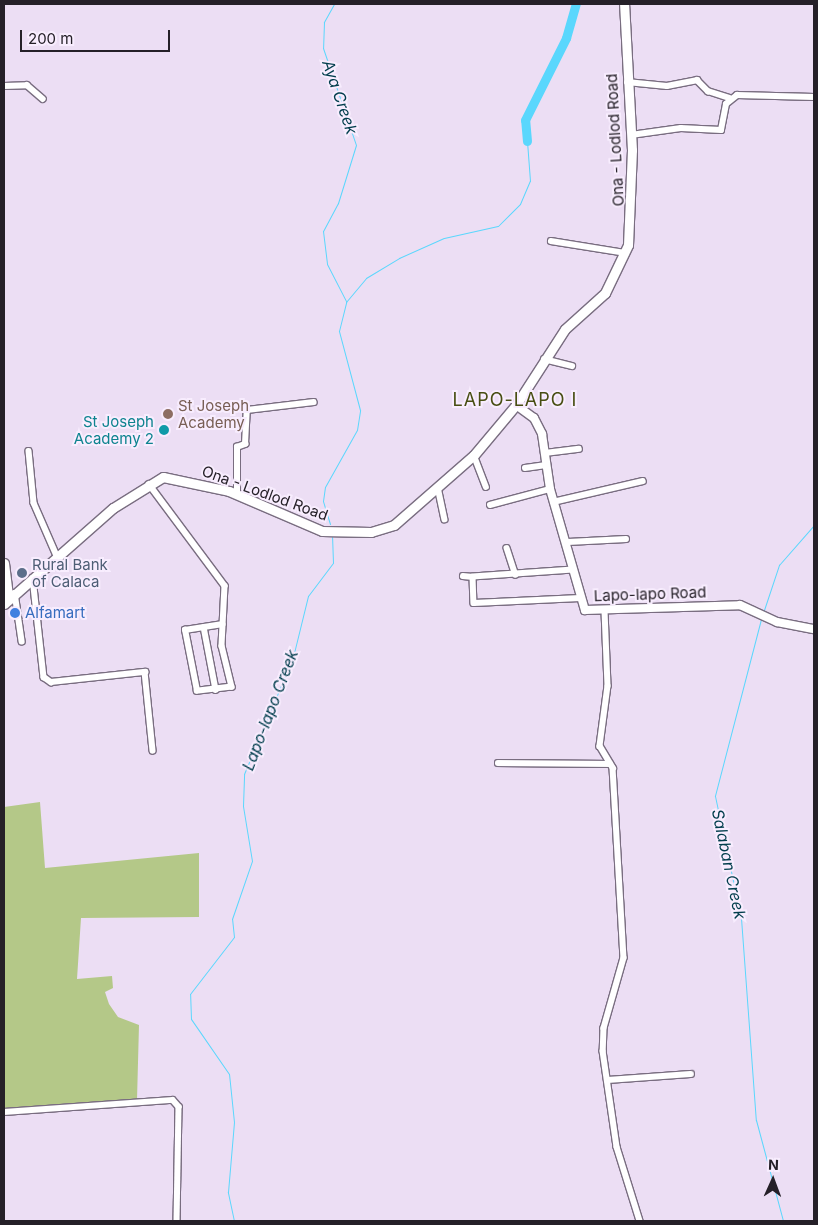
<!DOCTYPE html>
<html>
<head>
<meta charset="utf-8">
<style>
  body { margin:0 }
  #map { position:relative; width:818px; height:1225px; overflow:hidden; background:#ecdef4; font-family:Inter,sans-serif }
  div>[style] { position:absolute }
  .green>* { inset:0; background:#b4c888 }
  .stream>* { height:1px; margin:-0.5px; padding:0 0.5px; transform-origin:0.5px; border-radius:0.5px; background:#5ad7fd }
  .river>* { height:9px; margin:-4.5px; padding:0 4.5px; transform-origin:4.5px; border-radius:4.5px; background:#5ad7fd }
  .roads { filter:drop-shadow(1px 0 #796d80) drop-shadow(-1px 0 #796d80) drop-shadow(0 1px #796d80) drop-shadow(0 -1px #796d80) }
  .minor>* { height:5.5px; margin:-2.75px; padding:0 2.75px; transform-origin:2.75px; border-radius:2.75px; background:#fff }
  .tertiary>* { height:8px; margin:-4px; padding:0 4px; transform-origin:4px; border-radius:4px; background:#fff }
  .secondary>* { height:9px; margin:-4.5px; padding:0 4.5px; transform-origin:4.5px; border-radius:4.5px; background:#fff }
  .dots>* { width:14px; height:14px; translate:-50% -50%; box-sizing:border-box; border:2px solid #f8edfe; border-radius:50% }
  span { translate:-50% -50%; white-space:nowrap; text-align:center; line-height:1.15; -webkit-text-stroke:4px #f8edfe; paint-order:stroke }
  .street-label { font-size:15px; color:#252028 }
  .education-label { font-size:15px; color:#785e54 }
  .left { translate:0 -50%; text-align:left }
  .culture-label { font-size:15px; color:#0d838f }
  .right { translate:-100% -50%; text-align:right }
  .service-label { font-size:15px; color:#4e5e75 }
  .shop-label { font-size:15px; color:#366cbe }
  .water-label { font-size:16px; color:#013d4c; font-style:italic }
  .quarter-label { font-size:18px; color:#484e13; letter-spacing:1px }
  .frame { position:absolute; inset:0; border:5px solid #252028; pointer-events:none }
  .north { position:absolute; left:748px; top:1155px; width:50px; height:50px; -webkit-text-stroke:4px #f8edfe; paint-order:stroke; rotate:2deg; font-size:14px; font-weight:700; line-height:20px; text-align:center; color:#252028 }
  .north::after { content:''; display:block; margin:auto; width:18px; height:22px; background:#252028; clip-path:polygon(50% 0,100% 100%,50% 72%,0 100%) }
  .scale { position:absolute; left:20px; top:30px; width:150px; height:22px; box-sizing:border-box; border:2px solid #252028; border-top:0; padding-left:6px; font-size:15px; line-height:18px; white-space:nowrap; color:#252028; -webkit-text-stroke:4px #f8edfe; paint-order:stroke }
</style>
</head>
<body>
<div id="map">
  <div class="green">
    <i style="clip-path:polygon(40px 802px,45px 868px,199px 853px,199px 917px,81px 918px,77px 979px,112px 976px,113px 988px,105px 992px,109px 1004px,118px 1017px,139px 1025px,137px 1100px,4px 1109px,4px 807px)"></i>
  </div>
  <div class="stream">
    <i style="left:334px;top:4px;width:21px;rotate:119deg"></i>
    <i style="left:324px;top:22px;width:26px;rotate:92deg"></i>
    <i style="left:323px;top:48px;width:102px;rotate:71.2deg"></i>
    <i style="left:356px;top:145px;width:61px;rotate:107.2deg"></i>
    <i style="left:338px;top:203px;width:32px;rotate:118deg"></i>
    <i style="left:323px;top:231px;width:33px;rotate:83deg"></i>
    <i style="left:327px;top:264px;width:42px;rotate:62.8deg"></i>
    <i style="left:330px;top:524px;width:24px;rotate:-107deg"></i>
    <i style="left:323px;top:501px;width:14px;rotate:-82deg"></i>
    <i style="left:325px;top:487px;width:65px;rotate:-60.7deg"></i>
    <i style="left:357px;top:430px;width:20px;rotate:-81deg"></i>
    <i style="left:360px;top:410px;width:82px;rotate:-104.9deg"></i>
    <i style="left:339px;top:331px;width:30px;rotate:-76deg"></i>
    <i style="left:346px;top:302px;width:31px;rotate:-50deg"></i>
    <i style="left:366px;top:278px;width:39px;rotate:-31deg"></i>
    <i style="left:399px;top:258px;width:49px;rotate:-24deg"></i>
    <i style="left:444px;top:238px;width:55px;rotate:-12.5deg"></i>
    <i style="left:498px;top:226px;width:31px;rotate:-45deg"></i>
    <i style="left:520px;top:204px;width:25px;rotate:-67deg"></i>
    <i style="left:530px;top:181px;width:40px;rotate:-94.3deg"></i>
    <i style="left:763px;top:613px;width:51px;rotate:-71.6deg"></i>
    <i style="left:779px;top:565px;width:53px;rotate:-48.8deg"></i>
    <i style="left:761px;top:619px;width:183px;rotate:104.6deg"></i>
    <i style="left:715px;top:796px;width:125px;rotate:78deg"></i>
    <i style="left:741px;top:918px;width:203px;rotate:85.8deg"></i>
    <i style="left:756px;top:1120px;width:105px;rotate:75deg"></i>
    <i style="left:234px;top:1221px;width:30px;rotate:-102deg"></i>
    <i style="left:228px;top:1192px;width:70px;rotate:-85.1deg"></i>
    <i style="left:234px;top:1122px;width:48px;rotate:-95.9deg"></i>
    <i style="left:229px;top:1074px;width:67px;rotate:-124.6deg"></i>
    <i style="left:191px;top:1019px;width:25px;rotate:-92deg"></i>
    <i style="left:190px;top:994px;width:72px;rotate:-52.3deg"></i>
    <i style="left:234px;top:937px;width:18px;rotate:-96deg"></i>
    <i style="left:232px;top:919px;width:61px;rotate:-71deg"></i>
    <i style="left:252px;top:861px;width:56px;rotate:-99.3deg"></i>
    <i style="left:243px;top:806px;width:32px;rotate:-88deg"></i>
    <i style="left:244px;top:774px;width:127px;rotate:-67.3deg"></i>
    <i style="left:293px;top:657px;width:63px;rotate:-76.2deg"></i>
    <i style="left:308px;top:596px;width:41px;rotate:-52.9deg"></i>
    <i style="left:333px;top:563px;width:26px;rotate:-92deg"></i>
  </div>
  <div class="river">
    <i style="left:527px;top:141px;width:21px;rotate:-95deg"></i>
    <i style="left:525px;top:120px;width:92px;rotate:-63.4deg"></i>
    <i style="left:566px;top:38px;width:35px;rotate:-74deg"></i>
  </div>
  <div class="roads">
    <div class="minor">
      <i style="left:627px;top:82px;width:40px;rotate:5.7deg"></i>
      <i style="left:667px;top:86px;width:31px;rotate:-11deg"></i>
      <i style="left:697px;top:80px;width:16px;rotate:45deg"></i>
      <i style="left:708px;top:91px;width:22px;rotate:18deg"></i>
      <i style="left:4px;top:86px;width:23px;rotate:-2deg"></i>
      <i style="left:27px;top:85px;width:21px;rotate:41deg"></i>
      <i style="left:631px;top:135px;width:50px;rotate:-8deg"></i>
      <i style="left:681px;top:128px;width:40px;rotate:2.9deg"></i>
      <i style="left:721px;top:130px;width:26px;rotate:-79deg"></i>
      <i style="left:726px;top:104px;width:14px;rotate:-39deg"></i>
      <i style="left:737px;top:95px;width:77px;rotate:1.5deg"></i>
      <i style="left:551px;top:241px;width:76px;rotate:9.1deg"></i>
      <i style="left:544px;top:359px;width:29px;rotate:14deg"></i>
      <i style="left:29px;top:451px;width:52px;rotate:84.5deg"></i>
      <i style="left:34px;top:503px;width:58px;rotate:66.5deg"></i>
      <i style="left:545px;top:453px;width:34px;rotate:-7deg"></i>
      <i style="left:474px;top:455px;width:34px;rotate:69deg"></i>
      <i style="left:525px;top:468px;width:21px;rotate:-8deg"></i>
      <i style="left:149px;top:484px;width:127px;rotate:53.3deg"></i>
      <i style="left:225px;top:586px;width:60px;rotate:92.9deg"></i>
      <i style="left:222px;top:646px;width:42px;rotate:76.3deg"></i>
      <i style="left:232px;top:687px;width:35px;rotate:173deg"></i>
      <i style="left:197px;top:691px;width:62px;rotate:-101.1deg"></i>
      <i style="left:185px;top:630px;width:38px;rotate:-9deg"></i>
      <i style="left:438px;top:487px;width:33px;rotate:78deg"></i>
      <i style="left:237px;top:495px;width:48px;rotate:-90deg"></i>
      <i style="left:237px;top:447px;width:9px;rotate:-21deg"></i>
      <i style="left:245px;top:444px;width:34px;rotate:-87deg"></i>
      <i style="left:247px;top:410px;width:67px;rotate:-6.8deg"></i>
      <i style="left:553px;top:502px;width:92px;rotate:-13.1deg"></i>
      <i style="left:490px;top:505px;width:62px;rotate:-14.9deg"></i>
      <i style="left:568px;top:542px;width:58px;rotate:-3deg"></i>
      <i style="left:507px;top:548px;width:28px;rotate:72deg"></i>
      <i style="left:573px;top:570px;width:100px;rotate:176deg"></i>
      <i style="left:473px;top:577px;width:26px;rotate:88deg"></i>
      <i style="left:474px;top:603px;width:106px;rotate:-2.7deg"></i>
      <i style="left:463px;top:576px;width:10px;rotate:6deg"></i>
      <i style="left:33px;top:578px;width:100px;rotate:83.7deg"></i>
      <i style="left:44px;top:677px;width:9px;rotate:36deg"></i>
      <i style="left:51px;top:682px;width:95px;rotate:-6.1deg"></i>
      <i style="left:145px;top:672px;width:79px;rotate:84.2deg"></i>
      <i style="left:15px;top:593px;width:49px;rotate:81.7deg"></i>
      <i style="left:605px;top:611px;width:75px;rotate:87.7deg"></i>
      <i style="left:608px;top:686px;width:61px;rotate:97.6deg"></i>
      <i style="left:600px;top:746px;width:26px;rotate:59deg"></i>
      <i style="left:613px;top:768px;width:190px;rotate:86.7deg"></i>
      <i style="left:624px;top:958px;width:73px;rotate:105.9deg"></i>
      <i style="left:604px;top:1028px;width:23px;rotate:92deg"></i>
      <i style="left:603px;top:1051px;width:97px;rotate:81.7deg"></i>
      <i style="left:617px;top:1147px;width:77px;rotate:72.7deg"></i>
      <i style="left:204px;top:627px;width:64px;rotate:79.2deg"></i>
      <i style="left:498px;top:763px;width:112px;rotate:0.5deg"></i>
      <i style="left:607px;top:1080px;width:84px;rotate:-4.1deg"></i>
      <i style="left:4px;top:1112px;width:169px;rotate:-4.1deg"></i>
      <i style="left:173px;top:1100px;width:9px;rotate:49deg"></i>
      <i style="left:179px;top:1107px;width:114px;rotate:91deg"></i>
    </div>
    <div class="tertiary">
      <i style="left:516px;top:405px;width:22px;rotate:36deg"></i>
      <i style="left:534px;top:418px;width:18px;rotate:63deg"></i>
      <i style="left:542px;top:434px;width:56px;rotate:81.7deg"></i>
      <i style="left:550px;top:489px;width:126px;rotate:73.9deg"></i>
      <i style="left:585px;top:610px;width:155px;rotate:-1.8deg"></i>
      <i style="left:740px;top:605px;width:41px;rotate:24.7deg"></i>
      <i style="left:777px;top:622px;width:38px;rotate:11deg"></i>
    </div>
    <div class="secondary">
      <i style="left:4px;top:563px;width:35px;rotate:83deg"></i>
      <i style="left:4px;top:604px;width:145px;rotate:-41.4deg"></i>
      <i style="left:113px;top:508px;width:59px;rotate:-31.8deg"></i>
      <i style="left:163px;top:477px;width:67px;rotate:12deg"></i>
      <i style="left:229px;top:491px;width:101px;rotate:23.3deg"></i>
      <i style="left:322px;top:531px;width:49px;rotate:1.2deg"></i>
      <i style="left:371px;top:532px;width:24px;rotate:-17deg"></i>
      <i style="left:394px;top:525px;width:106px;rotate:-41.2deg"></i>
      <i style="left:474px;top:455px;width:65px;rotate:-50deg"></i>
      <i style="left:516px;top:405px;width:90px;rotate:-57.2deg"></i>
      <i style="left:565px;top:329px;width:54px;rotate:-42deg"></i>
      <i style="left:605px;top:293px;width:53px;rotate:-64.4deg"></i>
      <i style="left:628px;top:245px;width:95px;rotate:-87.6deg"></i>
      <i style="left:632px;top:150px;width:146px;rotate:-93.1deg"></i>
    </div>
  </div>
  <div class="dots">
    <i style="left:168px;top:414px;background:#8d6e63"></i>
    <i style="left:164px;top:430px;background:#0f9aa8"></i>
    <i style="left:22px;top:573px;background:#5c6f8a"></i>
    <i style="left:15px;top:613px;background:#3f7fe0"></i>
  </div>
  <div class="street-label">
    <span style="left:615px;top:140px;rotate:-93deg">Ona - Lodlod Road</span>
    <span style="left:265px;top:493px;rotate:20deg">Ona - Lodlod Road</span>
    <span style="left:650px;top:594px;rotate:-2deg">Lapo-lapo Road</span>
  </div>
  <div class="education-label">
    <span class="left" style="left:178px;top:414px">St Joseph<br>Academy</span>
  </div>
  <div class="culture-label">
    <span class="right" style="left:154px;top:430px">St Joseph<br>Academy 2</span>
  </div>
  <div class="service-label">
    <span class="left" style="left:32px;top:573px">Rural Bank<br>of Calaca</span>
  </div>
  <div class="shop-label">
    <span class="left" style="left:25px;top:613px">Alfamart</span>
  </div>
  <div class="water-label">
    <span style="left:340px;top:97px;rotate:71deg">Aya Creek</span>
    <span style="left:270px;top:710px;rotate:-69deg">Lapo-lapo Creek</span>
    <span style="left:729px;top:864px;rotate:78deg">Salaban Creek</span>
  </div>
  <div class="quarter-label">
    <span style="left:515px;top:400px">LAPO-LAPO I</span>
  </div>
  <div class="frame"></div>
  <div class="north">N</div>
  <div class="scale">200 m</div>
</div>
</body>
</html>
